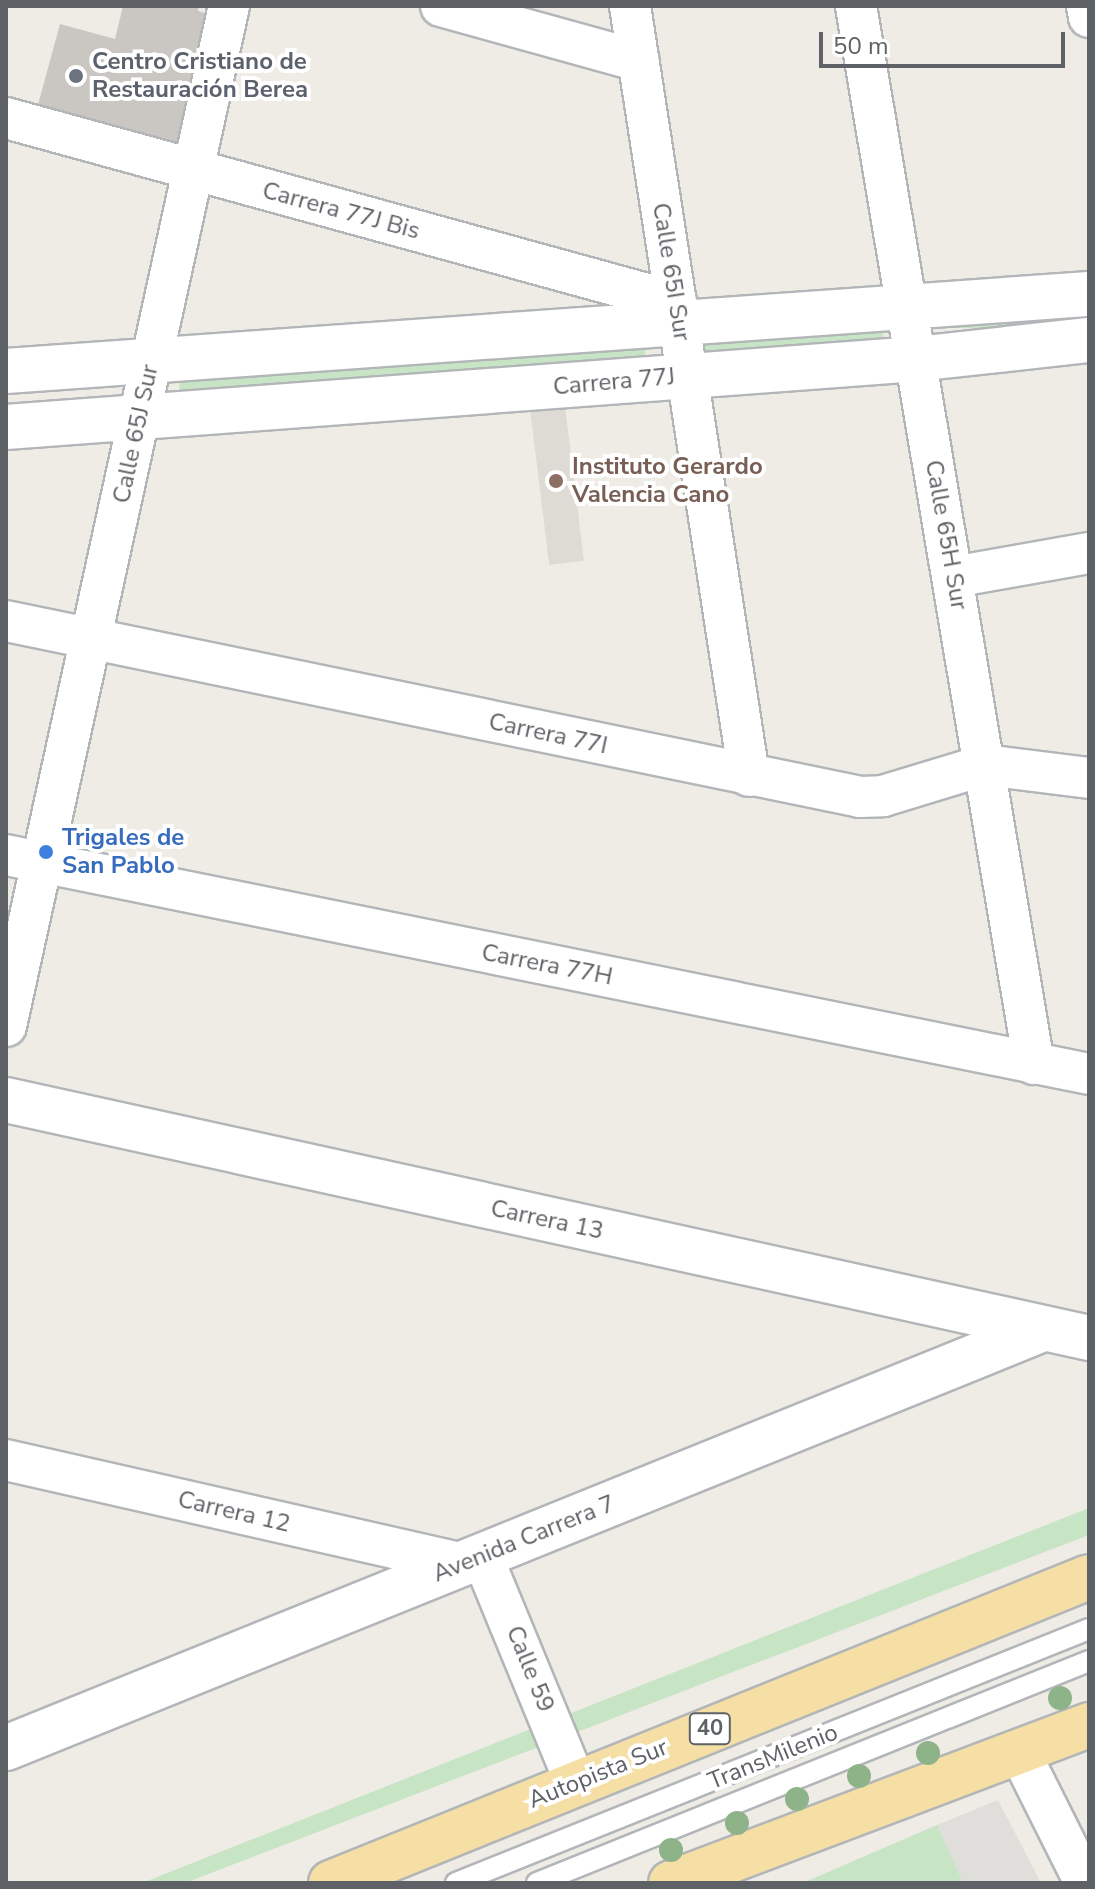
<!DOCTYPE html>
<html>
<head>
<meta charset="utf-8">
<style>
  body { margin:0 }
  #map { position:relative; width:1095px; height:1889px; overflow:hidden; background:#efece6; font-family:"Nunito Sans",sans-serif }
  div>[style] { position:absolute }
  .industrial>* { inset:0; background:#e0deda }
  .education>* { inset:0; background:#dedbd4; transform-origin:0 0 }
  .green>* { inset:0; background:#c7e4c5; transform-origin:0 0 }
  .building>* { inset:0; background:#cac7c2 }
  .roads { filter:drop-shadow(2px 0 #b3b6b9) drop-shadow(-2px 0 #b3b6b9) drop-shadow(0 2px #b3b6b9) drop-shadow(0 -2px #b3b6b9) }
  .service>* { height:20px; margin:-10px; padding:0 10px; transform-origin:10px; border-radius:10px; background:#fff }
  .minor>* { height:40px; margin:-20px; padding:0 20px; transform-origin:20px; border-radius:20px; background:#fff }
  .tertiary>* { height:44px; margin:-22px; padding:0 22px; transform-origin:22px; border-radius:22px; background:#fff }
  .trunk>* { height:44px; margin:-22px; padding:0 22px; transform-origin:22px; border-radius:22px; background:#f6dfa4 }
  .trees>* { width:24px; height:24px; margin:-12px; border-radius:50%; background:#8eb389 }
  .dots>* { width:22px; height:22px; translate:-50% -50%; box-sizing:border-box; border:4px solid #fff; border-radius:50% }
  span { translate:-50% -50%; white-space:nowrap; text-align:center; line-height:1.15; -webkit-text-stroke:8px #fff; paint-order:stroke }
  .shield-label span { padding:2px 6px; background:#fff; border:2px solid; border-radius:6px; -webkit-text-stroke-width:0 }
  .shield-label { font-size:22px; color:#5e6165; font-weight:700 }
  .worship-label { font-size:24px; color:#5b616d; font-weight:700 }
  .left { translate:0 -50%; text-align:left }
  .street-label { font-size:24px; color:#5e6165 }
  .education-label { font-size:24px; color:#785e54; font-weight:700 }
  .shop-label { font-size:24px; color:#366cbe; font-weight:700 }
  .frame { position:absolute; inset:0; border:8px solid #5e6165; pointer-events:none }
  .scale { position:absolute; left:819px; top:32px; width:246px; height:36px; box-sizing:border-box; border:4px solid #5e6165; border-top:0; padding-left:10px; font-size:24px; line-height:28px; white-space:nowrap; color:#5e6165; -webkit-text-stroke:6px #fff; paint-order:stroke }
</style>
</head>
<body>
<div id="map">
  <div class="industrial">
    <i style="clip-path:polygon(998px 1800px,1041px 1883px,803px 1883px,937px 1825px)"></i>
  </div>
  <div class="education">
    <i style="left:564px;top:398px;width:164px;height:35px;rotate:83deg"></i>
  </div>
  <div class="green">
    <i style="left:1089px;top:302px;width:26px;height:148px;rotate:90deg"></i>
    <i style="left:882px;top:319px;width:27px;height:187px;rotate:86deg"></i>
    <i style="left:644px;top:337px;width:27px;height:467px;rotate:86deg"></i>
    <i style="clip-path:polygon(1089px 1508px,1089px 1535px,185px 1883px,142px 1883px)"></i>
    <i style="clip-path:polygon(937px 1825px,963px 1883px,803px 1883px)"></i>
  </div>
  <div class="building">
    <i style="clip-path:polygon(123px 6px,199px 6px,198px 11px,216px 16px,184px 152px,36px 112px,60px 24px,115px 39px)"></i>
  </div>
  <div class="roads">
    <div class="service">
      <i style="left:456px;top:1883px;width:682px;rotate:-21.86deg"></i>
      <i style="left:537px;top:1883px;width:595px;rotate:-21.91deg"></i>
    </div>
    <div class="minor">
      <i style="left:441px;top:6px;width:205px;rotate:15.5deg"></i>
      <i style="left:630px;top:6px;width:779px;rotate:81.21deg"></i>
      <i style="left:856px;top:6px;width:1073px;rotate:80.45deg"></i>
      <i style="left:1087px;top:6px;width:11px;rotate:80deg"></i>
      <i style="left:6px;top:118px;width:695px;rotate:15.36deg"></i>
      <i style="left:953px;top:577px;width:138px;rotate:-10deg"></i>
      <i style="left:6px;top:621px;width:872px;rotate:11.64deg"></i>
      <i style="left:860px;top:797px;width:23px;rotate:-2deg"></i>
      <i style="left:883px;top:796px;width:107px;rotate:-16.9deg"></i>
      <i style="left:985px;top:765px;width:105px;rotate:7.1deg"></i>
      <i style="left:6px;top:855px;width:1105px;rotate:11.43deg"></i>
      <i style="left:6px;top:1026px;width:1044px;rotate:-77.67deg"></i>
      <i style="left:6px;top:1460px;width:469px;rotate:12.8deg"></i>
      <i style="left:482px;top:1556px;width:247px;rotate:67.6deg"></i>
      <i style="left:1019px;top:1751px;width:148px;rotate:63.4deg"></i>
    </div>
    <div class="tertiary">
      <i style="left:6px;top:371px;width:1086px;rotate:-4.07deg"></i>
      <i style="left:6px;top:427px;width:913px;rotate:-4.27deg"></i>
      <i style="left:916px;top:359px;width:174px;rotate:-6.3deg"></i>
      <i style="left:6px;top:1100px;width:1109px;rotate:12.39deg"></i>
      <i style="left:6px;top:1748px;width:1118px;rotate:-22deg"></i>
    </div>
    <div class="trunk">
      <i style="left:331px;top:1883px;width:817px;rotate:-21.98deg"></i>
      <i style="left:671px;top:1883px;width:447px;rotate:-20.7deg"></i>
    </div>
  </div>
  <div class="trees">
    <i style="left:1060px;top:1698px"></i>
    <i style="left:928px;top:1753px"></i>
    <i style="left:859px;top:1776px"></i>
    <i style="left:797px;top:1799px"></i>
    <i style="left:737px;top:1823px"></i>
    <i style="left:671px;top:1850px"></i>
  </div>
  <div class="dots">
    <i style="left:76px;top:76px;background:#6b7280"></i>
    <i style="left:556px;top:481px;background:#8d6e63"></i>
    <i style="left:46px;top:852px;background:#3f7fe0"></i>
  </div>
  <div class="shield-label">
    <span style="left:710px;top:1729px">40</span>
  </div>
  <div class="worship-label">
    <span class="left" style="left:92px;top:76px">Centro Cristiano de<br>Restauración Berea</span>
  </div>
  <div class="street-label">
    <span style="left:341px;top:211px;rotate:15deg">Carrera 77J Bis</span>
    <span style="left:671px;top:272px;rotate:81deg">Calle 65I Sur</span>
    <span style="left:614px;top:382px;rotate:-5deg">Carrera 77J</span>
    <span style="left:136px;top:434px;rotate:-78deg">Calle 65J Sur</span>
    <span style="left:946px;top:535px;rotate:80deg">Calle 65H Sur</span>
    <span style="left:548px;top:734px;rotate:12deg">Carrera 77I</span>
    <span style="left:547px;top:965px;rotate:11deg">Carrera 77H</span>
    <span style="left:547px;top:1220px;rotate:12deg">Carrera 13</span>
    <span style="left:234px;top:1512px;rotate:13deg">Carrera 12</span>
    <span style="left:524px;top:1539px;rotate:-22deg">Avenida Carrera 7</span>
    <span style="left:530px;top:1669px;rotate:68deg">Calle 59</span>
    <span style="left:773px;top:1757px;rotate:-22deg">TransMilenio</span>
    <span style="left:598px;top:1774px;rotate:-22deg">Autopista Sur</span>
  </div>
  <div class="education-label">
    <span class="left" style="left:572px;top:481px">Instituto Gerardo<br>Valencia Cano</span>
  </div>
  <div class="shop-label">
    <span class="left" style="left:62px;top:852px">Trigales de<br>San Pablo</span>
  </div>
  <div class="frame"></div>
  <div class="scale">50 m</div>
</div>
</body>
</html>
